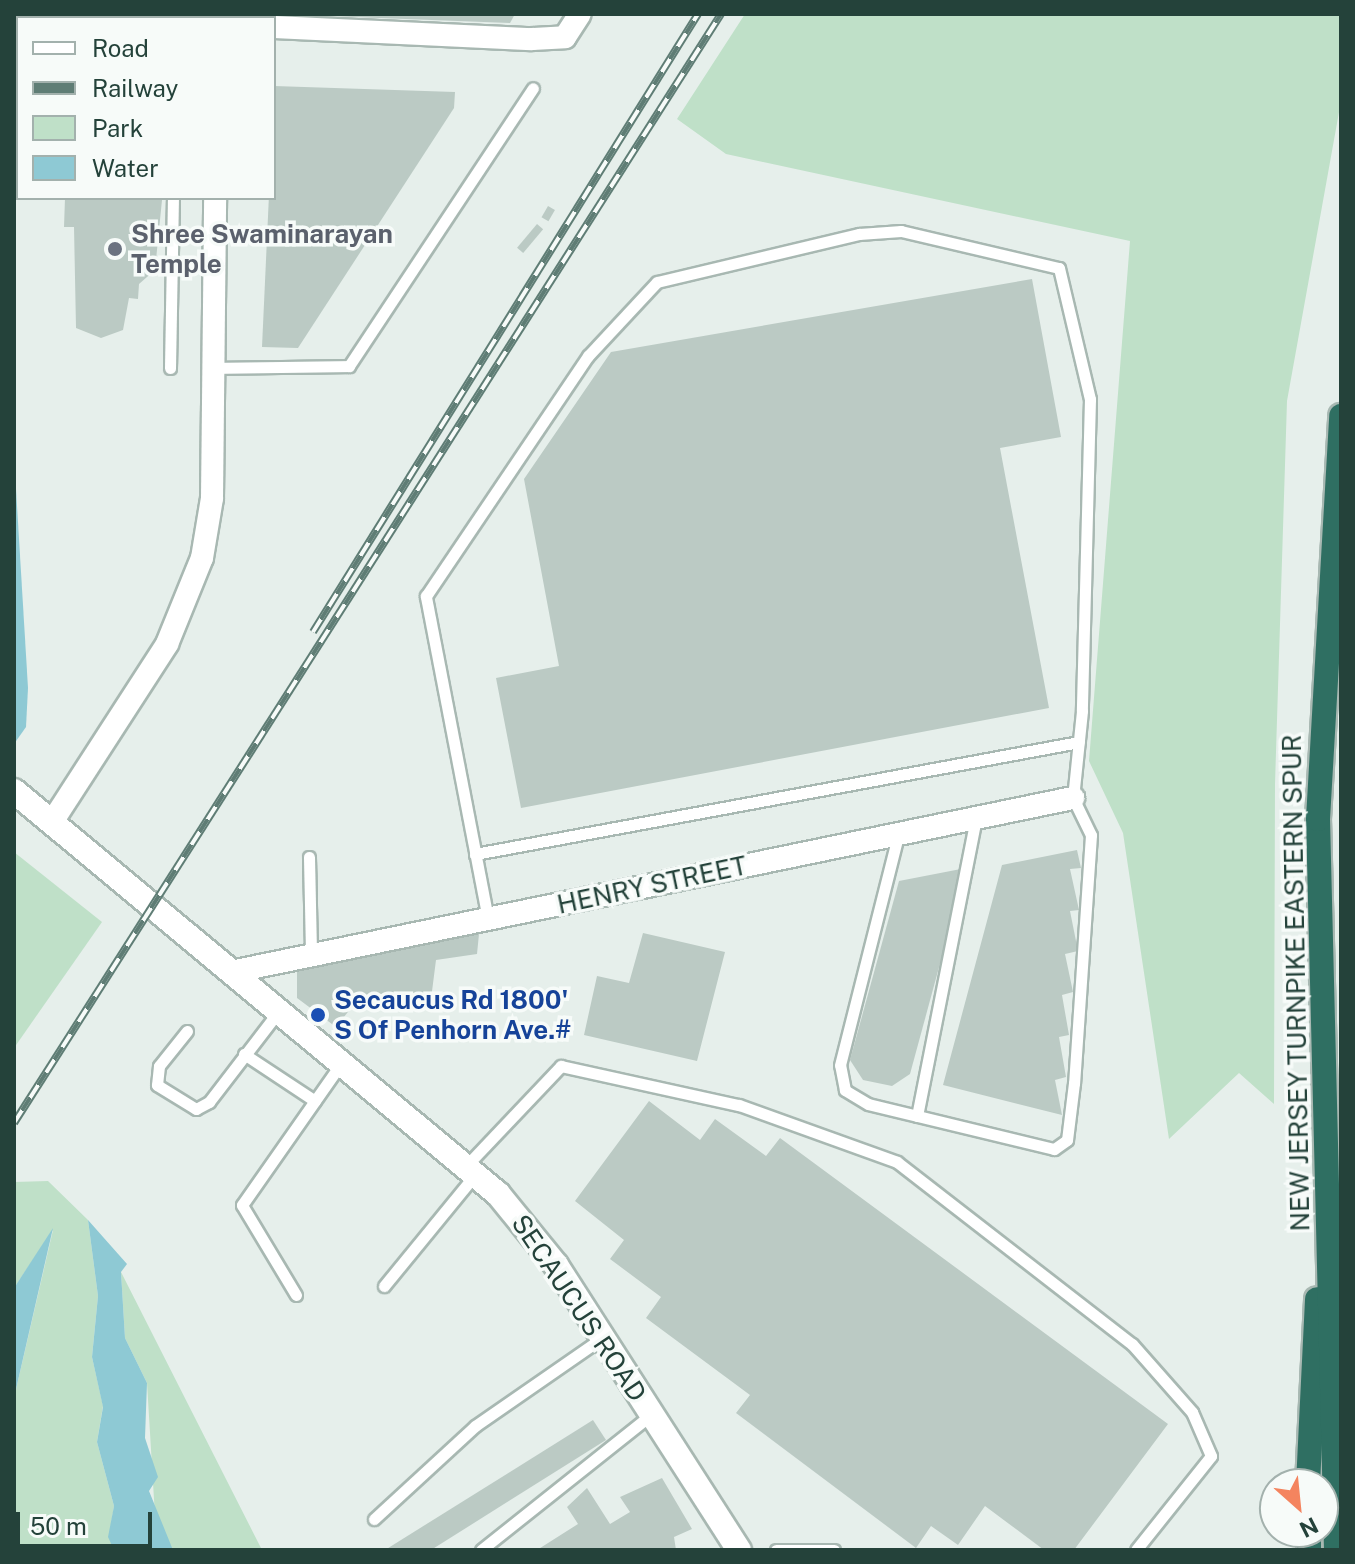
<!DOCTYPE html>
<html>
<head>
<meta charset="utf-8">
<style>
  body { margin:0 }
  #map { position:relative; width:1355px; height:1564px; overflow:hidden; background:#e6efeb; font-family:"Public Sans",sans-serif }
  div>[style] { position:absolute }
  .green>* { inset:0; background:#bfe0c8 }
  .water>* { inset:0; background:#8ec9d4 }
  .building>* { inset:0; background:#bbcac4; transform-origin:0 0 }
  .roads { filter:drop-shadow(2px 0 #a8b8b2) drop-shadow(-2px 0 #a8b8b2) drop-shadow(0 2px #a8b8b2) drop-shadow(0 -2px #a8b8b2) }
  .lane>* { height:11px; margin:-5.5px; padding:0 5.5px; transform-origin:5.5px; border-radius:5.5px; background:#fff }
  .street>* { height:22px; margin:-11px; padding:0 11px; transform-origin:11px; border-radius:11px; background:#fff }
  .secondary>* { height:24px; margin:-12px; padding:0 12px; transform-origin:12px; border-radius:12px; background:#fff }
  .highway>* { height:24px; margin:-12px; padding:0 12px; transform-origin:12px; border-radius:12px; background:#2f6f62 }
  .rail>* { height:8px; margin-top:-4px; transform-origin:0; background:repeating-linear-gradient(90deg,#f7fbf9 0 15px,#5f7d75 0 30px); box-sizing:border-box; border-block:2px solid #5f7d75 }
  .dots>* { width:22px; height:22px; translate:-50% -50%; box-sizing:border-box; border:4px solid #f7fbf9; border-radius:50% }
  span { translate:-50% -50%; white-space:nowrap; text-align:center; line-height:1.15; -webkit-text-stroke:7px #f7fbf9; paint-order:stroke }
  .worship-label { font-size:26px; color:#5b616d; font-weight:700 }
  .left { translate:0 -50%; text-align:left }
  .street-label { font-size:26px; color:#24423a }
  .transit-label { font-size:26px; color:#164399; font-weight:700 }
  .frame { position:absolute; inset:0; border:16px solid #24423a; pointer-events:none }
  .legend { position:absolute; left:16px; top:16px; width:260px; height:184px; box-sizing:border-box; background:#f7fbf9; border:2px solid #a3b1ad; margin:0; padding:10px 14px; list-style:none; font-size:24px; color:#24423a }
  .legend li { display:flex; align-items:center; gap:16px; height:40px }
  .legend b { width:40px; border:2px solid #a3b1ad }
  .north { position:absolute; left:1259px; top:1468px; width:80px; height:80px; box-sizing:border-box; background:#f7fbf9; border:2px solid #a3b1ad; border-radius:50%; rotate:153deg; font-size:22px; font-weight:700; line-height:32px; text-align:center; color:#24423a }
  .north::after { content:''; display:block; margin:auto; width:28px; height:36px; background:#f4845f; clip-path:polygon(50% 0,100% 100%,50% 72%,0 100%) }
  .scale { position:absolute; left:16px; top:1512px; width:136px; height:36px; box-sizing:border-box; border:4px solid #24423a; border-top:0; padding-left:10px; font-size:24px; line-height:28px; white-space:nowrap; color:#24423a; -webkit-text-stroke:6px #f7fbf9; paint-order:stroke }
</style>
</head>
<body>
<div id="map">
  <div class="green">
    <i style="clip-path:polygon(745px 14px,1341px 14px,1341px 101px,1287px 401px,1275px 784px,1274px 1104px,1239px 1073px,1169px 1139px,1123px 833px,1089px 761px,1130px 241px,726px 154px,677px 119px)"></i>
    <i style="clip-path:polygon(14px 852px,102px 922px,14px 1048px)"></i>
    <i style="clip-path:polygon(48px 1181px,88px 1220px,98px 1296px,92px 1357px,103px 1406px,97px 1442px,114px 1506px,109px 1537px,114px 1550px,14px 1550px,14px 1398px,53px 1230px,14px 1288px,14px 1182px)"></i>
    <i style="clip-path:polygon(121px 1272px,262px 1550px,173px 1550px,155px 1516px,147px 1383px,125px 1338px)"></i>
  </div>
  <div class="water">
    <i style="clip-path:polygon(14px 456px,28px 688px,26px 727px,14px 744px)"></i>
    <i style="clip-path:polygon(88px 1220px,127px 1264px,121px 1272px,125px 1338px,147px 1383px,145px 1438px,158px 1477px,149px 1491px,173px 1550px,114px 1550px,108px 1537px,114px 1506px,97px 1442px,103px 1407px,92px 1357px,98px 1296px)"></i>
    <i style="clip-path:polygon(53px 1228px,14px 1398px,14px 1288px)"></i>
  </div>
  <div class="building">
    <i style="left:59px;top:14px;width:66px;height:4px"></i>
    <i style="clip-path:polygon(275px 14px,515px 14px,510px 23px)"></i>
    <i style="clip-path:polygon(274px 86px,455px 92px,454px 108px,298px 348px,262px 347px)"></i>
    <i style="clip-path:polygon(65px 198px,162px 200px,155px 270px,139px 284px,138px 299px,129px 298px,123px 330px,101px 338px,76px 328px,74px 227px,64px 227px)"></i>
    <i style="left:548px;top:206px;width:8px;height:13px;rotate:30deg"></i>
    <i style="left:537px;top:224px;width:8px;height:31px;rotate:40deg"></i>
    <i style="clip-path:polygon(1032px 279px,1061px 437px,1000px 448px,1049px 708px,521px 808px,496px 678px,559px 666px,524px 479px,611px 352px)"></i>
    <i style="clip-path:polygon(1077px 850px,1081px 868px,1070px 869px,1079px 910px,1070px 911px,1078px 951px,1065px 954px,1073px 992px,1062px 995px,1069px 1035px,1059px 1037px,1066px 1077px,1055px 1080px,1062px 1115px,943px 1085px,1002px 865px)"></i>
    <i style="clip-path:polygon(966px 868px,910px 1074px,892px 1086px,863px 1080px,850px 1060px,899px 881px)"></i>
    <i style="clip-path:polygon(643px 933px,725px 952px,697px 1061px,584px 1035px,597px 976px,629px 983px)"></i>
    <i style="clip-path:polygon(479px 934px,477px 954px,436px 960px,430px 1007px,355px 1003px,336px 1027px,297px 998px,297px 970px)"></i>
    <i style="clip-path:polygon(649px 1101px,700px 1140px,715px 1119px,766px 1156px,780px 1138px,1168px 1424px,1074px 1550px,1044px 1550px,985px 1506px,958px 1545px,931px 1526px,916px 1548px,736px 1413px,750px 1395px,646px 1318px,661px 1297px,610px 1259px,624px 1240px,575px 1201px)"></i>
    <i style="clip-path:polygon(593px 1420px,606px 1440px,431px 1550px,385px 1550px)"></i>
    <i style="clip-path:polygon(662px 1478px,692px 1529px,674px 1537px,676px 1550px,537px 1550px,578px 1524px,567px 1507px,587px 1488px,610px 1524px,630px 1512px,620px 1497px)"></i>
  </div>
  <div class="roads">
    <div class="lane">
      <i style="left:147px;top:14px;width:5px;rotate:53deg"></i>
      <i style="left:30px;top:18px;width:4px;rotate:-76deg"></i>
      <i style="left:170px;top:368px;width:170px;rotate:-89deg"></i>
      <i style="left:213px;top:368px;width:136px;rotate:-0.8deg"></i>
      <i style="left:349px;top:366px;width:333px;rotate:-56.5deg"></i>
      <i style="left:475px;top:854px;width:614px;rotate:-10.51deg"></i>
      <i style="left:309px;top:857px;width:98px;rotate:88.8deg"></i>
      <i style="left:488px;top:919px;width:329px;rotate:-100.9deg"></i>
      <i style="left:426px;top:596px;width:290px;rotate:-56deg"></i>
      <i style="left:588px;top:356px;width:101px;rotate:-47deg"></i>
      <i style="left:657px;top:282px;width:208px;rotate:-13.4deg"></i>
      <i style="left:859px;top:234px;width:42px;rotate:-4.1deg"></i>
      <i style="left:901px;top:231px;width:162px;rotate:13.2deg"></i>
      <i style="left:1059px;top:268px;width:135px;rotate:76.7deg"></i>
      <i style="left:1090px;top:399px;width:312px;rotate:91.5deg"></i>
      <i style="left:1082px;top:711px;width:87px;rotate:95.9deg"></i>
      <i style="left:1073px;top:798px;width:41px;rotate:64.1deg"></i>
      <i style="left:1091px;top:835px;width:249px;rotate:93.9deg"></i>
      <i style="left:1074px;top:1083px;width:57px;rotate:97deg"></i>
      <i style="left:1067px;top:1140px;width:16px;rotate:145deg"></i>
      <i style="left:1054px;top:1149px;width:191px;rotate:-166.4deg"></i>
      <i style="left:868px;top:1104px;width:27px;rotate:-149deg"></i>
      <i style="left:845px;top:1090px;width:25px;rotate:-101deg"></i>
      <i style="left:840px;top:1065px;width:237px;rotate:-75.8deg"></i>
      <i style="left:187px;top:1031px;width:45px;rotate:128.7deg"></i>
      <i style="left:159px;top:1066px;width:19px;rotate:96deg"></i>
      <i style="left:157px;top:1085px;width:46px;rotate:31.6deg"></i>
      <i style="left:196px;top:1109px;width:15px;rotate:-28deg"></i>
      <i style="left:209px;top:1102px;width:113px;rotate:-52.5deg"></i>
      <i style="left:244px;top:1054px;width:85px;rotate:33.5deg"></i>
      <i style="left:917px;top:1116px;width:304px;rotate:-78.8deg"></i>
      <i style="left:466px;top:1166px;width:138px;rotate:-46.5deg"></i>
      <i style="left:561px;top:1066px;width:182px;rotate:12.4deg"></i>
      <i style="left:739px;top:1105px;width:168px;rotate:19.8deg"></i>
      <i style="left:897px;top:1162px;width:297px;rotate:37.8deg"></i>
      <i style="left:1132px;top:1344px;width:91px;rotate:48.6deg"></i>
      <i style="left:1192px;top:1412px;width:48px;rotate:66.6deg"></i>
      <i style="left:1211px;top:1456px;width:120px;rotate:128.6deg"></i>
      <i style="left:384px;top:1286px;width:144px;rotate:-50.7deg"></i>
      <i style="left:296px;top:1295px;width:105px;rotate:-121deg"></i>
      <i style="left:242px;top:1205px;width:171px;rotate:-55deg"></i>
      <i style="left:374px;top:1519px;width:137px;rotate:-42.6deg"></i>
      <i style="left:475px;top:1426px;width:155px;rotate:-34.7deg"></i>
      <i style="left:481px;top:1550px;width:217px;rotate:-38.5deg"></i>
      <i style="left:776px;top:1550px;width:58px"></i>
    </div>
    <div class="street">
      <i style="left:218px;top:18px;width:4px;rotate:-90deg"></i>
      <i style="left:274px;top:27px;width:258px;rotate:2.7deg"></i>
      <i style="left:532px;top:39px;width:33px;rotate:-3deg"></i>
      <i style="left:565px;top:37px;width:27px;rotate:-57deg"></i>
      <i style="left:52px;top:822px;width:212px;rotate:-57.1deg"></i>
      <i style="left:167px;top:644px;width:93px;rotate:-67.9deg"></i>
      <i style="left:202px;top:558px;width:61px;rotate:-80.5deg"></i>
      <i style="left:212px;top:498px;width:300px;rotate:-89.4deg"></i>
      <i style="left:231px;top:972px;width:860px;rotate:-11.68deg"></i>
    </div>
    <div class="secondary">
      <i style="left:14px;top:791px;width:630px;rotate:39.78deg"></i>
      <i style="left:498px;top:1194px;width:92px;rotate:50.8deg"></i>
      <i style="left:556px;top:1265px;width:339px;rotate:57.3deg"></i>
    </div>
    <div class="highway">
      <i style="left:1308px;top:1484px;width:185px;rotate:-87.2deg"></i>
      <i style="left:1309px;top:1532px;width:18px;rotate:90deg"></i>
      <i style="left:1336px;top:1550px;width:731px;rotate:-91.41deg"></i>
      <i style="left:1318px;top:819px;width:404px;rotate:-86.7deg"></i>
    </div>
  </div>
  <div class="rail">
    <i style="left:313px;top:632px;width:728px;rotate:-58.08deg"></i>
    <i style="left:14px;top:1123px;width:1315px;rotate:-57.48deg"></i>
  </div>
  <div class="dots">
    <i style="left:115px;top:249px;background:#6b7280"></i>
    <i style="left:318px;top:1015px;background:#1a4fb4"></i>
  </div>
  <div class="worship-label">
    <span class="left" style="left:131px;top:249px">Shree Swaminarayan<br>Temple</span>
  </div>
  <div class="street-label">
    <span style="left:652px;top:885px;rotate:-12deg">HENRY STREET</span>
    <span style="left:1296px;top:983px;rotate:-91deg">NEW JERSEY TURNPIKE EASTERN SPUR</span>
    <span style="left:579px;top:1308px;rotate:56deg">SECAUCUS ROAD</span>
  </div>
  <div class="transit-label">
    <span class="left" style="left:334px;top:1015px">Secaucus Rd 1800'<br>S Of Penhorn Ave.#</span>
  </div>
  <div class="frame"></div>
  <ul class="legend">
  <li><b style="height:10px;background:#fff"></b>Road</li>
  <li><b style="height:10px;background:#5f7d75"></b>Railway</li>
  <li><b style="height:22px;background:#bfe0c8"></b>Park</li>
  <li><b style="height:22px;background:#8ec9d4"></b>Water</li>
  </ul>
  <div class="north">N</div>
  <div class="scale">50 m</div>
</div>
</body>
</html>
